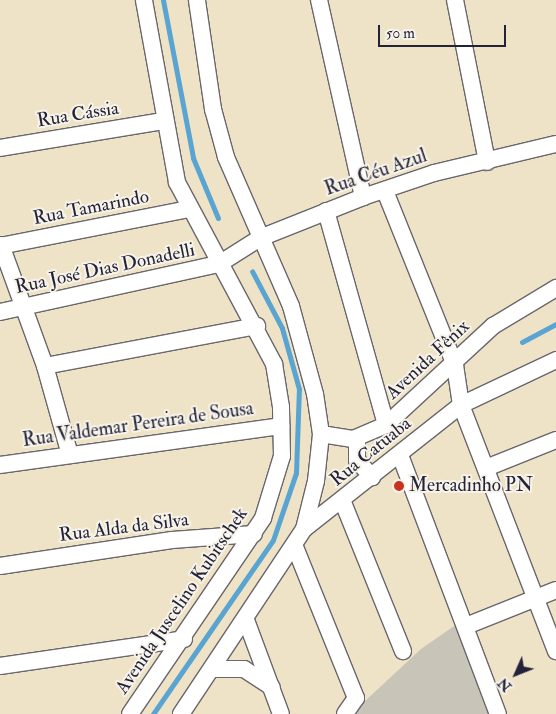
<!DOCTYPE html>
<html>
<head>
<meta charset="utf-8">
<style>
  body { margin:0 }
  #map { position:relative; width:556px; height:714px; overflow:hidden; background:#eee3c6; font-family:"IM FELL Double Pica",serif }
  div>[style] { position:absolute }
  .industrial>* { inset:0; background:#c8c4b8 }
  .stream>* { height:5px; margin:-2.5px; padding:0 2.5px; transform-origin:2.5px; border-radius:2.5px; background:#59a4d1 }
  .roads { filter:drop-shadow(1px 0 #69666c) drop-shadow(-1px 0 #69666c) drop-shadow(0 1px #69666c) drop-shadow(0 -1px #69666c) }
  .minor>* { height:16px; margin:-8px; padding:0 8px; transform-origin:8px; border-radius:8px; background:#fff }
  .dots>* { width:14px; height:14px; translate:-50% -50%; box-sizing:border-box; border:2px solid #f7f3e8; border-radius:50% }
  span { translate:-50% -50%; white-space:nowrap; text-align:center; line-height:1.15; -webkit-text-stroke:4px #f7f3e8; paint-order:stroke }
  .street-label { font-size:19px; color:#22223b }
  .poi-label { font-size:19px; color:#22223b }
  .left { translate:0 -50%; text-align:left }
  .north { position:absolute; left:491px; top:649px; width:50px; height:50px; -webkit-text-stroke:4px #f7f3e8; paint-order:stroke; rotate:226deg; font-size:14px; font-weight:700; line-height:20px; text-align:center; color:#22223b }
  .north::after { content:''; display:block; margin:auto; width:18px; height:22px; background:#22223b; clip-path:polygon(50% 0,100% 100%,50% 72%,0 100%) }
  .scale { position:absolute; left:378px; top:25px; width:128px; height:22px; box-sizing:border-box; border:2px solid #22223b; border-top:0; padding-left:6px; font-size:15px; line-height:18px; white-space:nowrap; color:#22223b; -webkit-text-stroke:4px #f7f3e8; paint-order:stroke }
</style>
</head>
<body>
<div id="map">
  <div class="industrial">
    <i style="clip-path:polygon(457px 624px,491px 714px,351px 714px,421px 649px)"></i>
  </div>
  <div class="stream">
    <i style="left:163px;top:0;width:161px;rotate:79.2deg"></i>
    <i style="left:193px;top:158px;width:65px;rotate:67.4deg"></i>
    <i style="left:522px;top:342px;width:38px;rotate:-28deg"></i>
    <i style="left:153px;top:714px;width:211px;rotate:-55.4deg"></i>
    <i style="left:273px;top:540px;width:71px;rotate:-71.1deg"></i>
    <i style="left:296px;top:473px;width:84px;rotate:-88deg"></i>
    <i style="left:299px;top:389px;width:63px;rotate:-105.6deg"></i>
    <i style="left:282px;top:328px;width:64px;rotate:-117.8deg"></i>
  </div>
  <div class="roads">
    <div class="minor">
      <i style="left:319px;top:0;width:202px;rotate:77.4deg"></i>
      <i style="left:455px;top:0;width:165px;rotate:78.8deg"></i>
      <i style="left:0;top:148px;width:165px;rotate:-9.4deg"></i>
      <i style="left:385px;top:191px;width:188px;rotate:68.1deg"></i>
      <i style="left:455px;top:365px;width:40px;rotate:81.5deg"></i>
      <i style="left:461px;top:405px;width:264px;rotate:68.9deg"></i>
      <i style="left:326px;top:211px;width:222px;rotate:74.3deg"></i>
      <i style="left:1px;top:245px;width:129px;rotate:70deg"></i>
      <i style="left:45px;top:366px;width:92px;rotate:74.3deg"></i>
      <i style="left:0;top:246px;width:193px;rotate:-11.1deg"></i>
      <i style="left:0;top:312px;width:224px;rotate:-12.4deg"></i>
      <i style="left:219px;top:264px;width:49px;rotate:-32.4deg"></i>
      <i style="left:260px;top:238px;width:111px;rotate:-21.7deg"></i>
      <i style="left:363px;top:197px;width:75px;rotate:-18.7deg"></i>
      <i style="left:434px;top:173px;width:125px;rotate:-13.4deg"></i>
      <i style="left:45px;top:366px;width:216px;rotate:-10.7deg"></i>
      <i style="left:321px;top:434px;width:32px;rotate:9deg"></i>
      <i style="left:353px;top:439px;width:36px;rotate:-23deg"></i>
      <i style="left:386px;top:425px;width:146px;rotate:-42.8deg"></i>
      <i style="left:493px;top:326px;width:74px;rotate:-31.1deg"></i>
      <i style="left:357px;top:438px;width:22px;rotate:90deg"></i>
      <i style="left:357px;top:460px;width:23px;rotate:49deg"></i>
      <i style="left:400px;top:455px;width:277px;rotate:69.3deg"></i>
      <i style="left:0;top:465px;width:284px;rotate:-7.9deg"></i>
      <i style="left:486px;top:468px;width:75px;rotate:-21.8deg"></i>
      <i style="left:342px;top:500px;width:163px;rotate:68deg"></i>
      <i style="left:304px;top:529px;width:200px;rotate:-38.3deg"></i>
      <i style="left:461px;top:405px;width:105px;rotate:-25.3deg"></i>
      <i style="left:295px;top:547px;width:163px;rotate:68deg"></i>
      <i style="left:356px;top:698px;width:19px;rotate:125deg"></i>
      <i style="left:0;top:566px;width:174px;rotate:-8.6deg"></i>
      <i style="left:172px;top:540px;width:82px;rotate:-4.2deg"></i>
      <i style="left:246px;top:620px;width:100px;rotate:69.6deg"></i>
      <i style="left:466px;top:626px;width:97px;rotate:-21.8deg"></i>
      <i style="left:0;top:666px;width:186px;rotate:-8.3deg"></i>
      <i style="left:212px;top:669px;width:32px"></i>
      <i style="left:244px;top:669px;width:33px;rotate:33deg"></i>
      <i style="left:130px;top:714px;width:237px;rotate:-55.8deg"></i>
      <i style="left:263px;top:518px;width:65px;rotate:-73deg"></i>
      <i style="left:282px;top:456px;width:49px;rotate:-91.2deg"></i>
      <i style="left:281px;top:407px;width:44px;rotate:-99.2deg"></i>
      <i style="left:274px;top:364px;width:206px;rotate:-118.1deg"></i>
      <i style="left:177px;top:182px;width:185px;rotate:-100.3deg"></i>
      <i style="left:181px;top:714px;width:222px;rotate:-56.4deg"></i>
      <i style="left:304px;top:529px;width:49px;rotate:-76deg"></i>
      <i style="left:316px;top:481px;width:47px;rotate:-83.9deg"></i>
      <i style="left:321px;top:434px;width:40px;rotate:-98.5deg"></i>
      <i style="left:315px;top:394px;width:91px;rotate:-105.3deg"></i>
      <i style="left:291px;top:306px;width:163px;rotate:-113.6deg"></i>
      <i style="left:226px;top:157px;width:50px;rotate:-105.2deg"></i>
      <i style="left:213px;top:109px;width:110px;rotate:-98.4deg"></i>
    </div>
  </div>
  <div class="dots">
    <i style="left:399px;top:486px;background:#c8321e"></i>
  </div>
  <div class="street-label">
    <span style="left:78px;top:115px;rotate:-9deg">Rua Cássia</span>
    <span style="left:376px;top:173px;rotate:-19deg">Rua Céu Azul</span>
    <span style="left:91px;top:208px;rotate:-11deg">Rua Tamarindo</span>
    <span style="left:105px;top:269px;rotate:-12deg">Rua José Dias Donadelli</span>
    <span style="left:428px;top:360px;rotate:-43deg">Avenida Fênix</span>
    <span style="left:138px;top:425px;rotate:-8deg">Rua Valdemar Pereira de Sousa</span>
    <span style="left:371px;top:452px;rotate:-39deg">Rua Catuaba</span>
    <span style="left:124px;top:528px;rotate:-7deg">Rua Alda da Silva</span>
    <span style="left:182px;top:601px;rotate:-56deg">Avenida Juscelino Kubitschek</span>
  </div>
  <div class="poi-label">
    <span class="left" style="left:409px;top:486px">Mercadinho PN</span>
  </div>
  <div class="north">N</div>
  <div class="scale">50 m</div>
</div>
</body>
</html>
